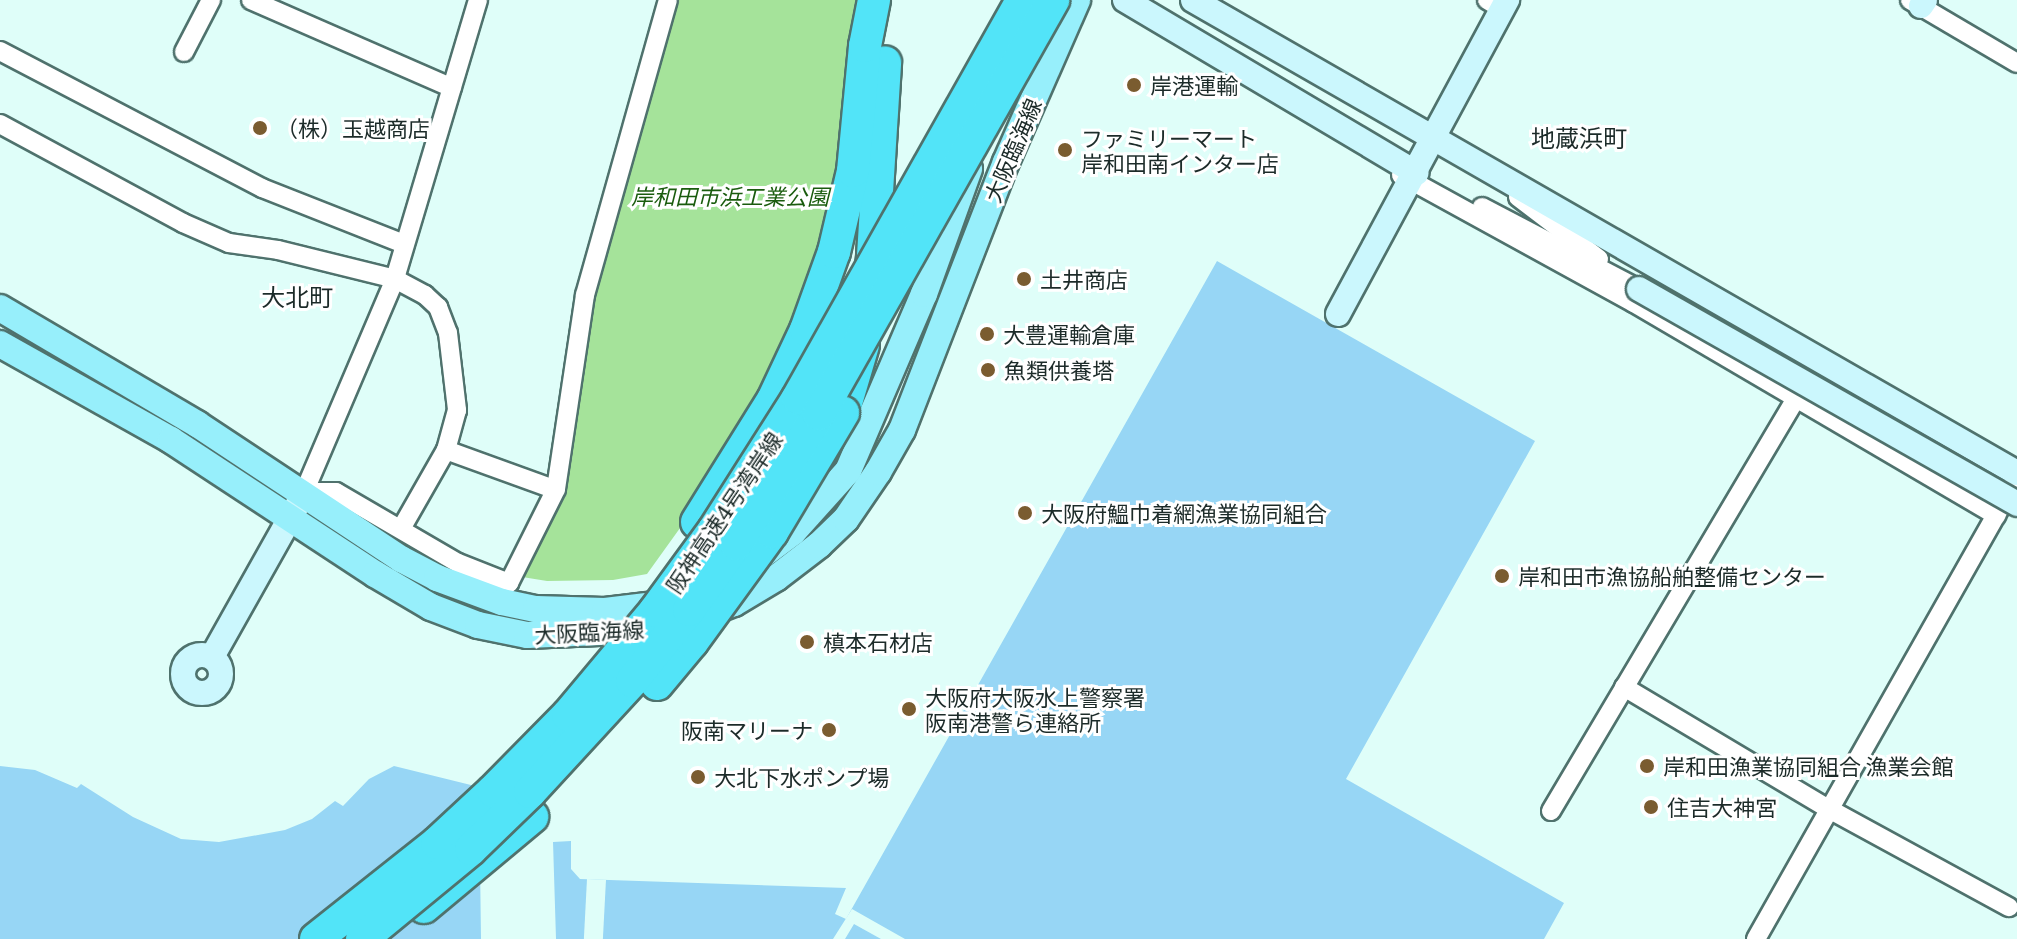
<!DOCTYPE html>
<html>
<head>
<meta charset="utf-8">
<style>
  body { margin:0 }
  #map { position:relative; width:2017px; height:939px; overflow:hidden; background:#dffef9; font-family:Literata,"Noto Sans JP",serif }
  div>[style] { position:absolute }
  .green>* { inset:0; background:#a5e39a }
  .water>* { inset:0; background:#97d6f5 }
  .pier>* { inset:0; background:#dffef9; transform-origin:0 0 }
  .roads { filter:drop-shadow(2px 0 #4f726d) drop-shadow(-2px 0 #4f726d) drop-shadow(0 2px #4f726d) drop-shadow(0 -2px #4f726d) }
  .street>* { height:18px; margin:-9px; padding:0 9px; transform-origin:9px; border-radius:9px; background:#fff }
  .secondary>* { height:24px; margin:-12px; padding:0 12px; transform-origin:12px; border-radius:12px; background:#cbf7fd }
  .secondary>.ring { margin:-12px; padding:0; box-sizing:content-box; background:none; border:24px solid #cbf7fd; border-radius:50% }
  .primary>* { height:26px; margin:-13px; padding:0 13px; transform-origin:13px; border-radius:13px; background:#97effb }
  .highway>* { height:32px; margin:-16px; padding:0 16px; transform-origin:16px; border-radius:16px; background:#52e4f8 }
  .bridges { filter:drop-shadow(2px 0 #4f726d) drop-shadow(-2px 0 #4f726d) drop-shadow(0 2px #4f726d) drop-shadow(0 -2px #4f726d) }
  .secondary-bridge>* { height:24px; margin:-12px; padding:0 12px; transform-origin:12px; border-radius:12px; background:#cbf7fd }
  .highway-bridge>* { height:32px; margin:-16px; padding:0 16px; transform-origin:16px; border-radius:16px; background:#52e4f8 }
  .dots>* { width:22px; height:22px; translate:-50% -50%; box-sizing:border-box; border:4px solid #fff; border-radius:50% }
  span { translate:-50% -50%; white-space:nowrap; text-align:center; line-height:1.15; -webkit-text-stroke:6px #fff; paint-order:stroke }
  .poi-label { font-size:22px; color:#1c2b29 }
  .left { translate:0 -50%; text-align:left }
  .right { translate:-100% -50%; text-align:right }
  .street-label { font-size:22px; color:#1c2b29 }
  .park-label { font-size:22px; color:#1a5c0e; font-style:italic }
  .neighbourhood-label { font-size:24px; color:#1c2b29 }
</style>
</head>
<body>
<div id="map">
  <div class="green">
    <i style="clip-path:polygon(677px 0,864px 0,838px 199px,786px 347px,698px 503px,647px 574px,613px 580px,547px 581px,516px 576px,561px 491px,596px 280px)"></i>
  </div>
  <div class="water">
    <i style="clip-path:polygon(1217px 261px,1535px 441px,1346px 779px,1564px 903px,1544px 939px,556px 939px,553px 842px,571px 841px,571px 869px,580px 879px,846px 888px,835px 914px,846px 919px)"></i>
    <i style="clip-path:polygon(0 766px,35px 770px,77px 788px,81px 784px,133px 817px,181px 839px,219px 842px,285px 830px,312px 819px,335px 801px,343px 806px,369px 779px,394px 766px,479px 787px,481px 939px,0 939px)"></i>
  </div>
  <div class="pier">
    <i style="left:587px;top:879px;width:19px;height:60px;rotate:3deg"></i>
    <i style="clip-path:polygon(852px 909px,905px 939px,881px 939px,854px 924px,845px 939px,833px 939px)"></i>
  </div>
  <div class="roads">
    <div class="street">
      <i style="left:251px;top:0;width:219px;rotate:23.6deg"></i>
      <i style="left:478px;top:0;width:291px;rotate:106.6deg"></i>
      <i style="left:395px;top:279px;width:232px;rotate:113.1deg"></i>
      <i style="left:304px;top:492px;width:32px"></i>
      <i style="left:336px;top:492px;width:141px;rotate:30.2deg"></i>
      <i style="left:458px;top:563px;width:55px;rotate:21.4deg"></i>
      <i style="left:509px;top:583px;width:105px;rotate:-63.4deg"></i>
      <i style="left:556px;top:489px;width:196px;rotate:-81.5deg"></i>
      <i style="left:585px;top:295px;width:306px;rotate:-74.3deg"></i>
      <i style="left:1487px;top:0;width:17px;rotate:31deg"></i>
      <i style="left:1910px;top:0;width:124px;rotate:30.5deg"></i>
      <i style="left:0;top:51px;width:296px;rotate:27.6deg"></i>
      <i style="left:262px;top:188px;width:153px;rotate:21.5deg"></i>
      <i style="left:184px;top:52px;width:59px;rotate:-62.6deg"></i>
      <i style="left:0;top:124px;width:208px;rotate:28.4deg"></i>
      <i style="left:183px;top:223px;width:50px;rotate:23.5deg"></i>
      <i style="left:229px;top:243px;width:49px;rotate:8.1deg"></i>
      <i style="left:278px;top:250px;width:121px;rotate:13.9deg"></i>
      <i style="left:395px;top:279px;width:34px;rotate:28deg"></i>
      <i style="left:425px;top:295px;width:18px;rotate:43deg"></i>
      <i style="left:438px;top:307px;width:28px;rotate:69deg"></i>
      <i style="left:448px;top:333px;width:78px;rotate:83.3deg"></i>
      <i style="left:457px;top:410px;width:41px;rotate:105.4deg"></i>
      <i style="left:446px;top:450px;width:91px;rotate:119.7deg"></i>
      <i style="left:1401px;top:175px;width:266px;rotate:28.8deg"></i>
      <i style="left:1634px;top:303px;width:420px;rotate:30.4deg"></i>
      <i style="left:1518px;top:197px;width:102px;rotate:37.4deg"></i>
      <i style="left:1482px;top:207px;width:177px;rotate:27.6deg"></i>
      <i style="left:446px;top:450px;width:112px;rotate:19.9deg"></i>
      <i style="left:1624px;top:687px;width:239px;rotate:30.8deg"></i>
      <i style="left:1829px;top:809px;width:205px;rotate:28.6deg"></i>
      <i style="left:1551px;top:811px;width:482px;rotate:-59.3deg"></i>
      <i style="left:1756px;top:939px;width:530px;rotate:-60.48deg"></i>
    </div>
    <div class="secondary">
      <i style="left:1125px;top:0;width:339px;rotate:30.7deg"></i>
      <i style="left:1193px;top:0;width:950px;rotate:29.86deg"></i>
      <i style="left:1921px;top:6px;width:7px;rotate:-56deg"></i>
      <i style="left:1338px;top:314px;width:357px;rotate:-61.7deg"></i>
      <i class="ring" style="left:183px;top:655px;width:14px;height:14px"></i>
      <i style="left:212px;top:657px;width:178px;rotate:-60.7deg"></i>
    </div>
    <div class="primary">
      <i style="left:0;top:308px;width:229px;rotate:30.5deg"></i>
      <i style="left:197px;top:424px;width:245px;rotate:33.5deg"></i>
      <i style="left:401px;top:559px;width:41px;rotate:27.8deg"></i>
      <i style="left:437px;top:578px;width:69px;rotate:20.3deg"></i>
      <i style="left:502px;top:602px;width:35px;rotate:12deg"></i>
      <i style="left:536px;top:609px;width:69px;rotate:1.7deg"></i>
      <i style="left:605px;top:611px;width:65px;rotate:-7deg"></i>
      <i style="left:0;top:344px;width:196px;rotate:29.3deg"></i>
      <i style="left:171px;top:440px;width:244px;rotate:33.3deg"></i>
      <i style="left:375px;top:574px;width:65px;rotate:30.5deg"></i>
      <i style="left:431px;top:607px;width:50px;rotate:21deg"></i>
      <i style="left:478px;top:625px;width:50px;rotate:11.5deg"></i>
      <i style="left:527px;top:635px;width:122px;rotate:-2.3deg"></i>
      <i style="left:760px;top:557px;width:41px;rotate:-37.1deg"></i>
      <i style="left:793px;top:532px;width:82px;rotate:-48deg"></i>
      <i style="left:848px;top:471px;width:193px;rotate:-66.8deg"></i>
      <i style="left:924px;top:294px;width:133px;rotate:-70.2deg"></i>
      <i style="left:713px;top:611px;width:22px;rotate:-21deg"></i>
      <i style="left:734px;top:603px;width:49px;rotate:-30.8deg"></i>
      <i style="left:776px;top:578px;width:54px;rotate:-37.5deg"></i>
      <i style="left:819px;top:545px;width:37px;rotate:-44deg"></i>
      <i style="left:846px;top:519px;width:57px;rotate:-55.8deg"></i>
      <i style="left:878px;top:472px;width:48px;rotate:-60.3deg"></i>
      <i style="left:902px;top:430px;width:287px;rotate:-68.8deg"></i>
      <i style="left:1006px;top:162px;width:177px;rotate:-66.3deg"></i>
    </div>
    <div class="highway">
      <i style="left:872px;top:271px;width:209px;rotate:-86.4deg"></i>
      <i style="left:843px;top:413px;width:71px;rotate:-73.6deg"></i>
      <i style="left:697px;top:522px;width:144px;rotate:-58.1deg"></i>
      <i style="left:773px;top:400px;width:77px;rotate:-64.8deg"></i>
      <i style="left:806px;top:330px;width:83px;rotate:-70.3deg"></i>
      <i style="left:834px;top:252px;width:83px;rotate:-76.8deg"></i>
      <i style="left:853px;top:171px;width:126px;rotate:-84.5deg"></i>
      <i style="left:865px;top:46px;width:47px;rotate:-78.9deg"></i>
      <i style="left:424px;top:907px;width:141px;rotate:-39.8deg"></i>
    </div>
  </div>
  <div class="bridges">
    <div class="secondary-bridge">
      <i style="left:1639px;top:289px;width:435px;rotate:29.6deg"></i>
    </div>
    <div class="highway-bridge">
      <i style="left:657px;top:684px;width:55px;rotate:-50.2deg"></i>
      <i style="left:692px;top:642px;width:136px;rotate:-54deg"></i>
      <i style="left:772px;top:532px;width:139px;rotate:-59.2deg"></i>
      <i style="left:316px;top:939px;width:154px;rotate:-38.4deg"></i>
      <i style="left:437px;top:843px;width:76px;rotate:-42.9deg"></i>
      <i style="left:493px;top:791px;width:107px;rotate:-45.4deg"></i>
      <i style="left:568px;top:715px;width:136px;rotate:-50.1deg"></i>
      <i style="left:655px;top:611px;width:100px;rotate:-53.9deg"></i>
      <i style="left:714px;top:530px;width:156px;rotate:-57.5deg"></i>
      <i style="left:798px;top:398px;width:457px;rotate:-60.6deg"></i>
      <i style="left:362px;top:939px;width:141px;rotate:-39.5deg"></i>
      <i style="left:471px;top:849px;width:82px;rotate:-44deg"></i>
      <i style="left:530px;top:792px;width:151px;rotate:-47.4deg"></i>
      <i style="left:632px;top:681px;width:91px;rotate:-51.2deg"></i>
      <i style="left:689px;top:610px;width:81px;rotate:-54.5deg"></i>
      <i style="left:736px;top:544px;width:154px;rotate:-57.4deg"></i>
      <i style="left:819px;top:414px;width:476px;rotate:-60.5deg"></i>
    </div>
  </div>
  <div class="dots">
    <i style="left:1134px;top:85px;background:#7a5c30"></i>
    <i style="left:260px;top:128px;background:#7a5c30"></i>
    <i style="left:1065px;top:150px;background:#7a5c30"></i>
    <i style="left:1024px;top:279px;background:#7a5c30"></i>
    <i style="left:987px;top:334px;background:#7a5c30"></i>
    <i style="left:988px;top:370px;background:#7a5c30"></i>
    <i style="left:1025px;top:513px;background:#7a5c30"></i>
    <i style="left:1502px;top:576px;background:#7a5c30"></i>
    <i style="left:807px;top:642px;background:#7a5c30"></i>
    <i style="left:909px;top:709px;background:#7a5c30"></i>
    <i style="left:829px;top:730px;background:#7a5c30"></i>
    <i style="left:1647px;top:766px;background:#7a5c30"></i>
    <i style="left:698px;top:777px;background:#7a5c30"></i>
    <i style="left:1651px;top:807px;background:#7a5c30"></i>
  </div>
  <div class="poi-label">
    <span class="left" style="left:1150px;top:85px">岸港運輸</span>
    <span class="left" style="left:276px;top:128px">（株）玉越商店</span>
    <span class="left" style="left:1081px;top:150px">ファミリーマート<br>岸和田南インター店</span>
    <span class="left" style="left:1040px;top:279px">土井商店</span>
    <span class="left" style="left:1003px;top:334px">大豊運輸倉庫</span>
    <span class="left" style="left:1004px;top:370px">魚類供養塔</span>
    <span class="left" style="left:1041px;top:513px">大阪府鰮巾着網漁業協同組合</span>
    <span class="left" style="left:1518px;top:576px">岸和田市漁協船舶整備センター</span>
    <span class="left" style="left:823px;top:642px">槙本石材店</span>
    <span class="left" style="left:925px;top:709px">大阪府大阪水上警察署<br>阪南港警ら連絡所</span>
    <span class="right" style="left:813px;top:730px">阪南マリーナ</span>
    <span class="left" style="left:1663px;top:766px">岸和田漁業協同組合 漁業会館</span>
    <span class="left" style="left:714px;top:777px">大北下水ポンプ場</span>
    <span class="left" style="left:1667px;top:807px">住吉大神宮</span>
  </div>
  <div class="street-label">
    <span style="left:1012px;top:150px;rotate:-67deg">大阪臨海線</span>
    <span style="left:723px;top:512px;rotate:-56deg">阪神高速4号湾岸線</span>
    <span style="left:589px;top:631px;rotate:-3deg">大阪臨海線</span>
  </div>
  <div class="park-label">
    <span style="left:730px;top:196px">岸和田市浜工業公園</span>
  </div>
  <div class="neighbourhood-label">
    <span style="left:1579px;top:137px">地蔵浜町</span>
    <span style="left:297px;top:296px">大北町</span>
  </div>
</div>
</body>
</html>
